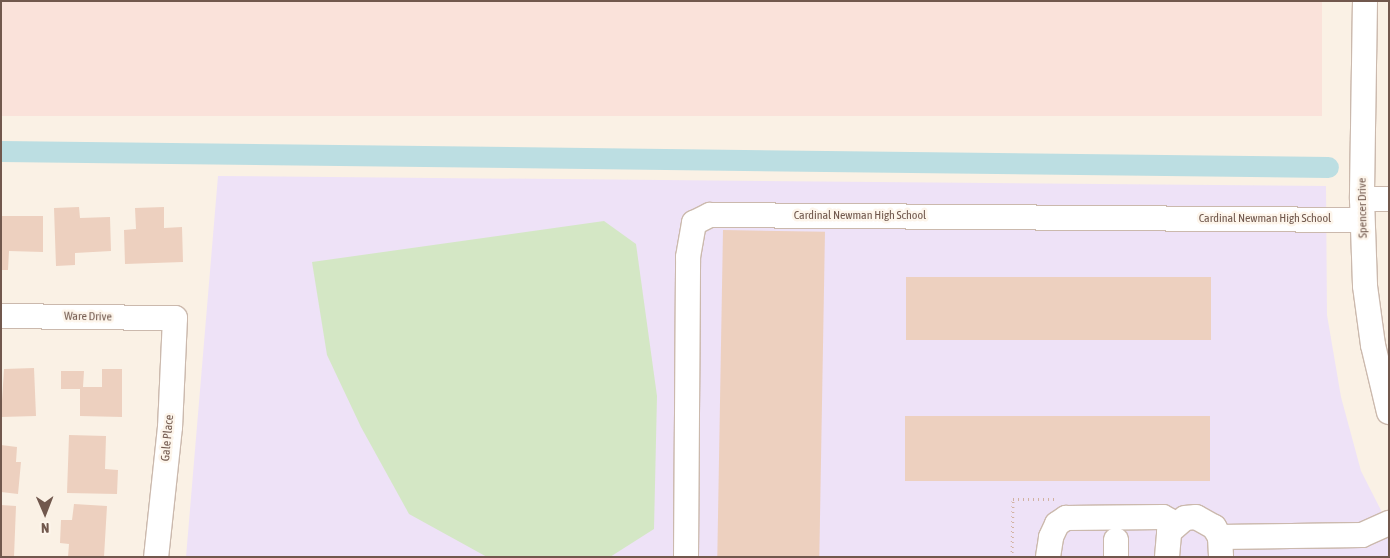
<!DOCTYPE html>
<html>
<head>
<meta charset="utf-8">
<style>
  body { margin:0 }
  #map { position:relative; width:1390px; height:558px; overflow:hidden; background:#faf1e5; font-family:"Asap Condensed",sans-serif }
  div>[style] { position:absolute }
  .commercial>* { inset:0; background:#fae2da; transform-origin:0 0 }
  .education>* { inset:0; background:#eee2f7 }
  .green>* { inset:0; background:#d4e7c5 }
  .canal>* { height:21px; margin:-10.5px; padding:0 10.5px; transform-origin:10.5px; border-radius:10.5px; background:#bcdee2 }
  .building>* { inset:0; background:#edd0bf; transform-origin:0 0 }
  .path>* { height:3px; margin-top:-1.5px; transform-origin:0; background:repeating-linear-gradient(90deg,#d2b3a3 0 1px,transparent 0 5px) }
  .roads { filter:drop-shadow(1px 0 #cbb9ad) drop-shadow(-1px 0 #cbb9ad) drop-shadow(0 1px #cbb9ad) drop-shadow(0 -1px #cbb9ad) }
  .minor>* { height:24px; margin:-12px; padding:0 12px; transform-origin:12px; border-radius:12px; background:#fff }
  span { translate:-50% -50%; white-space:nowrap; text-align:center; line-height:1.15; -webkit-text-stroke:5px #fdf5eb; paint-order:stroke }
  .street-label { font-size:12px; color:#71584d }
  .frame { position:absolute; inset:0; border:2px solid #71584d; pointer-events:none }
  .north { position:absolute; left:20px; top:488px; width:50px; height:50px; -webkit-text-stroke:4px #fdf5eb; paint-order:stroke; rotate:179deg; font-size:14px; font-weight:700; line-height:20px; text-align:center; color:#71584d }
  .north::after { content:''; display:block; margin:auto; width:18px; height:22px; background:#71584d; clip-path:polygon(50% 0,100% 100%,50% 72%,0 100%) }
</style>
</head>
<body>
<div id="map">
  <div class="commercial">
    <i style="left:1px;top:1px;width:1321px;height:115px"></i>
  </div>
  <div class="education">
    <i style="clip-path:polygon(218px 176px,1326px 186px,1327px 315px,1341px 397px,1361px 471px,1389px 526px,1389px 557px,186px 557px)"></i>
  </div>
  <div class="green">
    <i style="clip-path:polygon(604px 221px,636px 244px,657px 396px,654px 529px,610px 557px,487px 557px,409px 514px,361px 427px,327px 355px,312px 262px)"></i>
  </div>
  <div class="canal">
    <i style="left:1px;top:151px;width:1327px;rotate:0.69deg"></i>
  </div>
  <div class="building">
    <i style="clip-path:polygon(79px 207px,80px 218px,110px 217px,111px 251px,75px 253px,75px 265px,56px 266px,54px 208px)"></i>
    <i style="clip-path:polygon(164px 207px,164px 228px,182px 227px,183px 262px,125px 264px,124px 230px,136px 229px,135px 208px)"></i>
    <i style="clip-path:polygon(2px 216px,43px 216px,43px 252px,9px 251px,8px 270px,1px 270px)"></i>
    <i style="left:723px;top:230px;width:102px;height:327px;rotate:1deg"></i>
    <i style="left:906px;top:277px;width:305px;height:63px"></i>
    <i style="clip-path:polygon(34px 368px,36px 416px,1px 417px,4px 369px)"></i>
    <i style="clip-path:polygon(102px 369px,122px 369px,122px 417px,80px 416px,80px 389px,61px 389px,61px 371px,84px 371px,83px 387px,102px 387px)"></i>
    <i style="left:905px;top:416px;width:305px;height:65px"></i>
    <i style="clip-path:polygon(69px 435px,106px 436px,105px 469px,118px 470px,117px 494px,67px 493px)"></i>
    <i style="clip-path:polygon(1px 445px,17px 447px,16px 462px,21px 462px,18px 494px,1px 492px)"></i>
    <i style="clip-path:polygon(74px 504px,107px 506px,104px 557px,68px 557px,69px 544px,60px 543px,61px 520px,72px 520px)"></i>
    <i style="clip-path:polygon(1px 505px,16px 506px,14px 557px,1px 557px)"></i>
  </div>
  <div class="path">
    <i style="left:1012px;top:557px;width:58px;rotate:-89deg"></i>
    <i style="left:1013px;top:499px;width:41px"></i>
  </div>
  <div class="roads">
    <div class="minor">
      <i style="left:1365px;top:1px;width:198px;rotate:90.9deg"></i>
      <i style="left:1362px;top:199px;width:87px;rotate:88deg"></i>
      <i style="left:1365px;top:286px;width:60px;rotate:82.3deg"></i>
      <i style="left:1373px;top:345px;width:69px;rotate:76.6deg"></i>
      <i style="left:1362px;top:199px;width:27px"></i>
      <i style="left:1px;top:316px;width:174px;rotate:0.7deg"></i>
      <i style="left:175px;top:318px;width:109px;rotate:92.6deg"></i>
      <i style="left:170px;top:427px;width:131px;rotate:96.1deg"></i>
      <i style="left:1220px;top:537px;width:142px;rotate:-0.8deg"></i>
      <i style="left:1362px;top:535px;width:30px;rotate:-24deg"></i>
      <i style="left:686px;top:557px;width:300px;rotate:-89.6deg"></i>
      <i style="left:688px;top:257px;width:35px;rotate:-80deg"></i>
      <i style="left:694px;top:223px;width:18px;rotate:-27deg"></i>
      <i style="left:710px;top:215px;width:652px;rotate:0.44deg"></i>
      <i style="left:1048px;top:557px;width:20px;rotate:-81deg"></i>
      <i style="left:1051px;top:537px;width:14px;rotate:-65deg"></i>
      <i style="left:1057px;top:524px;width:11px;rotate:-34deg"></i>
      <i style="left:1066px;top:518px;width:97px;rotate:-0.6deg"></i>
      <i style="left:1163px;top:517px;width:15px;rotate:28deg"></i>
      <i style="left:1116px;top:557px;width:17px;rotate:-90deg"></i>
      <i style="left:1167px;top:557px;width:25px;rotate:-85deg"></i>
      <i style="left:1169px;top:532px;width:21px;rotate:-41deg"></i>
      <i style="left:1185px;top:518px;width:11px;rotate:-5deg"></i>
      <i style="left:1196px;top:517px;width:21px;rotate:29deg"></i>
      <i style="left:1214px;top:527px;width:12px;rotate:59deg"></i>
      <i style="left:1220px;top:537px;width:20px;rotate:87deg"></i>
    </div>
  </div>
  <div class="street-label">
    <span style="left:1363px;top:208px;rotate:-91deg">Spencer Drive</span>
    <span style="left:860px;top:216px">Cardinal Newman High School</span>
    <span style="left:1265px;top:219px">Cardinal Newman High School</span>
    <span style="left:88px;top:317px;rotate:1deg">Ware Drive</span>
    <span style="left:168px;top:438px;rotate:-85deg">Gale Place</span>
  </div>
  <div class="frame"></div>
  <div class="north">N</div>
</div>
</body>
</html>
